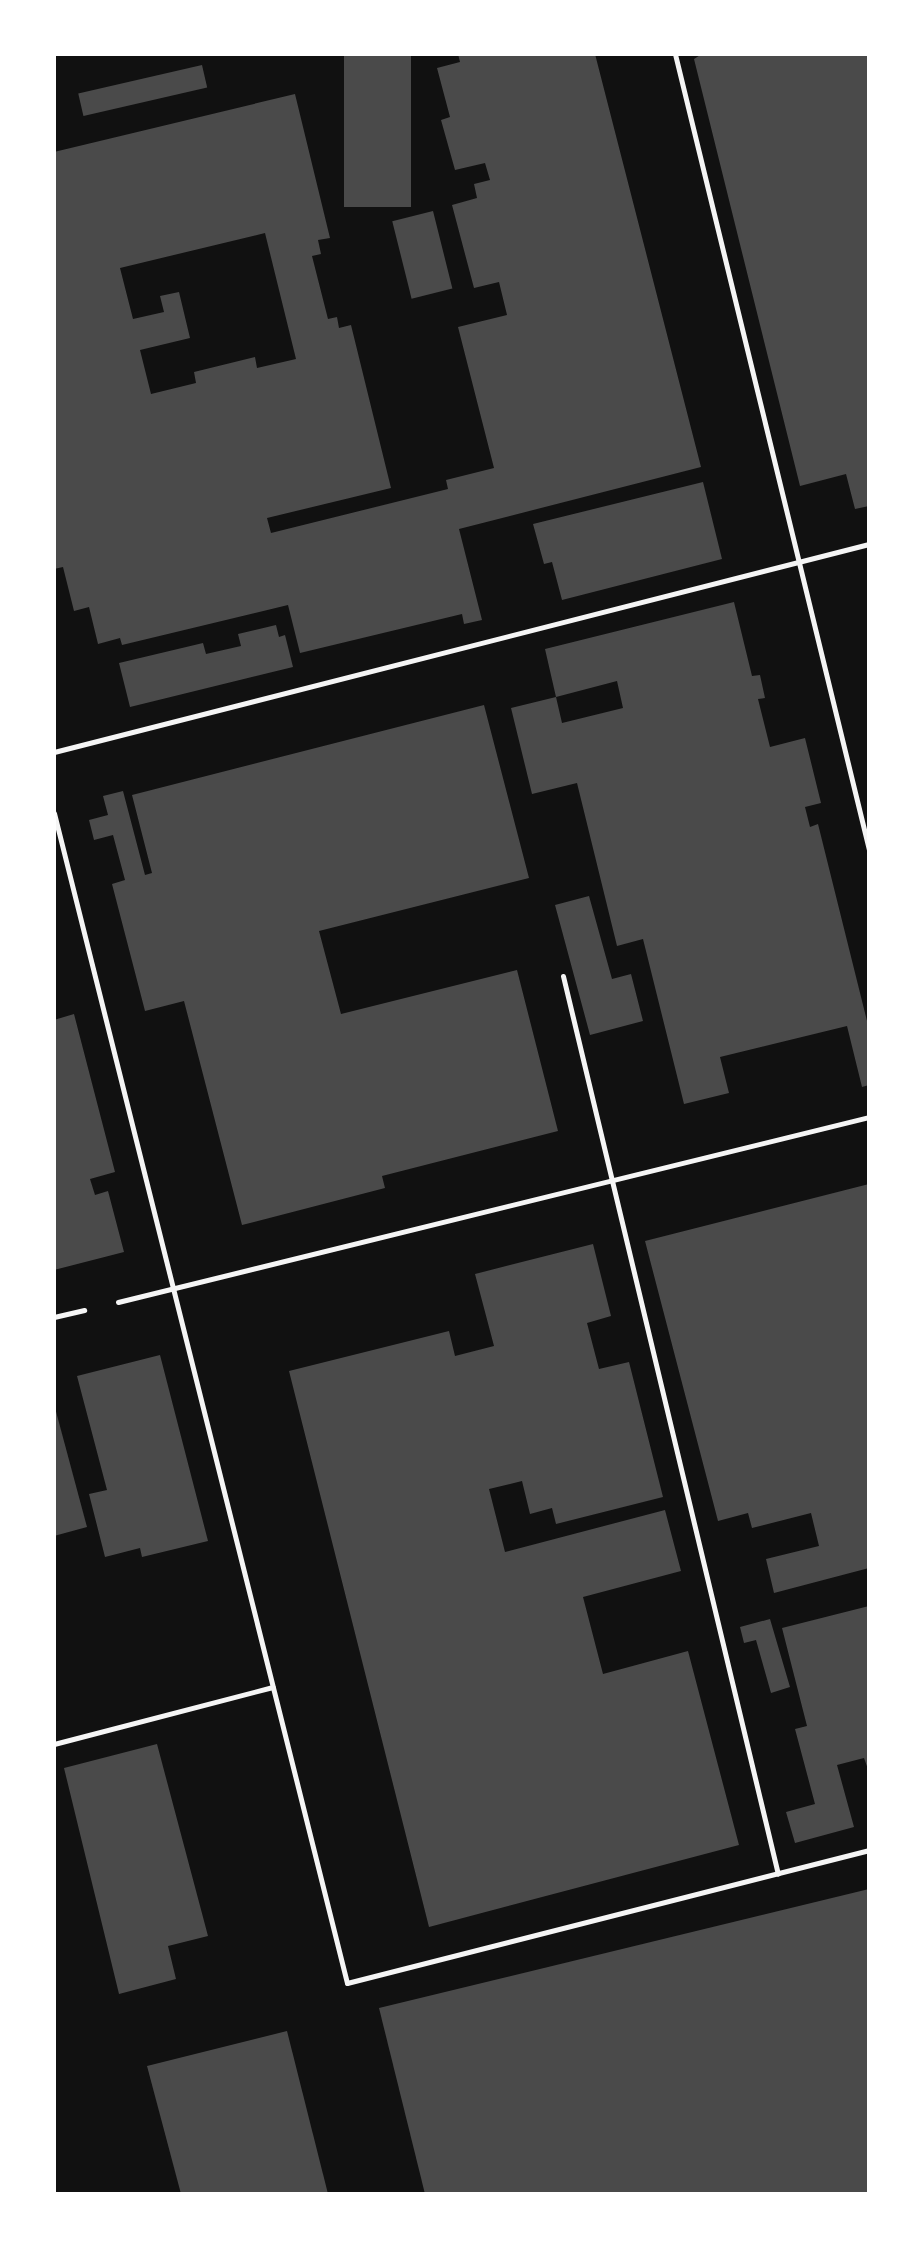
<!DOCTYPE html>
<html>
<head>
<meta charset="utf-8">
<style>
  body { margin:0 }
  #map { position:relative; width:923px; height:2248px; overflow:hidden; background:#111; font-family:Manrope,sans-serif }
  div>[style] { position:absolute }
  .building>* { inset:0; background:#4a4a4a; transform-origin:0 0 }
  .service>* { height:5px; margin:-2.5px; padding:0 2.5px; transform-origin:2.5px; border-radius:2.5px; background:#f5f5f5 }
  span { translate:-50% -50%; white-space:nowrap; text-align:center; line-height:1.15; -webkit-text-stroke:7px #fff; paint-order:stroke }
  .frame { position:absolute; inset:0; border:56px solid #fff; pointer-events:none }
</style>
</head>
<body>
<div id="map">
  <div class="building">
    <i style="left:344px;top:54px;width:67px;height:153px"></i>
    <i style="clip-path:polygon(evenodd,458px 54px,595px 54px,701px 467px,459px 529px,482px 620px,464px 624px,462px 614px,300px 653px,288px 605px,122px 645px,120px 638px,98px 644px,89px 607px,74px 611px,63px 567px,54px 569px,54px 152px,295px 94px,330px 238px,318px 240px,321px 254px,312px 256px,328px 319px,337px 317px,339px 328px,351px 325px,391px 488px,267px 518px,271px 533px,448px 489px,446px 480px,494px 468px,458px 327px,507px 315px,499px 282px,474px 288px,452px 205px,477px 198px,474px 184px,490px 180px,485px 163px,455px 170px,441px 120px,450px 117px,437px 68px,460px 62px,458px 54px,265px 233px,296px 359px,257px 368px,255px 357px,194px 372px,196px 383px,151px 394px,140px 350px,190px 338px,179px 292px,160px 296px,164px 312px,133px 319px,120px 268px,265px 233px)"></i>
    <i style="clip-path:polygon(702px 54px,869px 54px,869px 506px,855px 509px,846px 474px,800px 486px,694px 59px)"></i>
    <i style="left:202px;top:65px;width:23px;height:127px;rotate:77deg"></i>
    <i style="left:433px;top:211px;width:80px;height:42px;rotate:76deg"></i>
    <i style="clip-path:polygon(703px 482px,722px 559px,562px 600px,552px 562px,544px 564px,533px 524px)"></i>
    <i style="clip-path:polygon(evenodd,734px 602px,752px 676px,760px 675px,765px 698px,758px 699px,770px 747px,805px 738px,821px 803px,805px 807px,810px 827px,818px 824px,869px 1029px,869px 1085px,862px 1087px,847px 1026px,720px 1057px,729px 1093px,684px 1104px,643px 939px,617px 946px,577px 783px,532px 794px,511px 708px,556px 697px,545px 649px,734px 602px,617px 681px,623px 708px,562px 723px,556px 697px,617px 681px)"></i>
    <i style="clip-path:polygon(276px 625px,279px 637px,285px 635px,293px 667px,130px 707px,119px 663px,203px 643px,206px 654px,241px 646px,238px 634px)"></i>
    <i style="clip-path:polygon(484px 705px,529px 878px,319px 931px,341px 1014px,517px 970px,558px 1131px,382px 1176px,385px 1188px,242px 1225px,184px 1001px,145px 1011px,112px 884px,125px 880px,113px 835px,94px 840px,89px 820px,108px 815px,103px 796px,123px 791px,145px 875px,152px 873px,132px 795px)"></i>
    <i style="clip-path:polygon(589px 896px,612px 979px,631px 974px,643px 1021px,590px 1035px,555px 905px)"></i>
    <i style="clip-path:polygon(74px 1014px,115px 1172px,90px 1179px,95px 1195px,108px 1191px,124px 1252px,54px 1270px,54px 1020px)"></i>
    <i style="clip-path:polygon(869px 1184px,869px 1568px,774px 1593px,766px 1559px,819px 1546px,811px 1513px,752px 1528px,748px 1513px,718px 1521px,645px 1241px)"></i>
    <i style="clip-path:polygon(593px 1244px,611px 1316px,587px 1323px,599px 1369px,629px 1362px,663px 1497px,556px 1524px,552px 1508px,530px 1514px,522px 1481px,489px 1489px,505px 1552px,665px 1510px,681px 1571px,583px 1597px,603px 1674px,688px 1651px,739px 1845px,429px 1927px,289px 1371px,449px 1331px,455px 1356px,494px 1346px,475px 1274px)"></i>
    <i style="clip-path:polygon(160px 1355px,208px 1541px,142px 1557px,140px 1548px,105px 1557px,89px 1494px,107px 1490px,77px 1376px)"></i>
    <i style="clip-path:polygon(54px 1404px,87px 1527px,54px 1536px)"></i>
    <i style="clip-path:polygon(869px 1606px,869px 1772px,864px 1758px,837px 1765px,854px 1827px,795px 1843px,786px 1812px,815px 1804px,795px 1729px,807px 1726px,782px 1628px)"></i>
    <i style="clip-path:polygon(770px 1619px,790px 1687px,771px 1693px,756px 1640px,744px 1643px,740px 1627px)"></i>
    <i style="clip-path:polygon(157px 1744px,208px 1936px,168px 1946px,176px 1979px,119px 1994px,64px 1768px)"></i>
    <i style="clip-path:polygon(869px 1889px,869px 2194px,425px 2194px,379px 2008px)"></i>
    <i style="clip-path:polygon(287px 2031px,328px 2194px,181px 2194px,147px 2066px)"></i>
  </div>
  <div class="service">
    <i style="left:675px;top:54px;width:819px;rotate:76.3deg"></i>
    <i style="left:54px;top:752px;width:841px;rotate:-14.32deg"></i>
    <i style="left:54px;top:813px;width:1206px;rotate:75.94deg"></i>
    <i style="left:347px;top:1983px;width:539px;rotate:-14.29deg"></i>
    <i style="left:563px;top:976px;width:923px;rotate:76.54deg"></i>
    <i style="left:118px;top:1302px;width:773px;rotate:-13.84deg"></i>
    <i style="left:54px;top:1317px;width:31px;rotate:-13deg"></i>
    <i style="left:54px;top:1744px;width:226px;rotate:-14.6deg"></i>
  </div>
  <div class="frame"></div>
</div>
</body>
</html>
